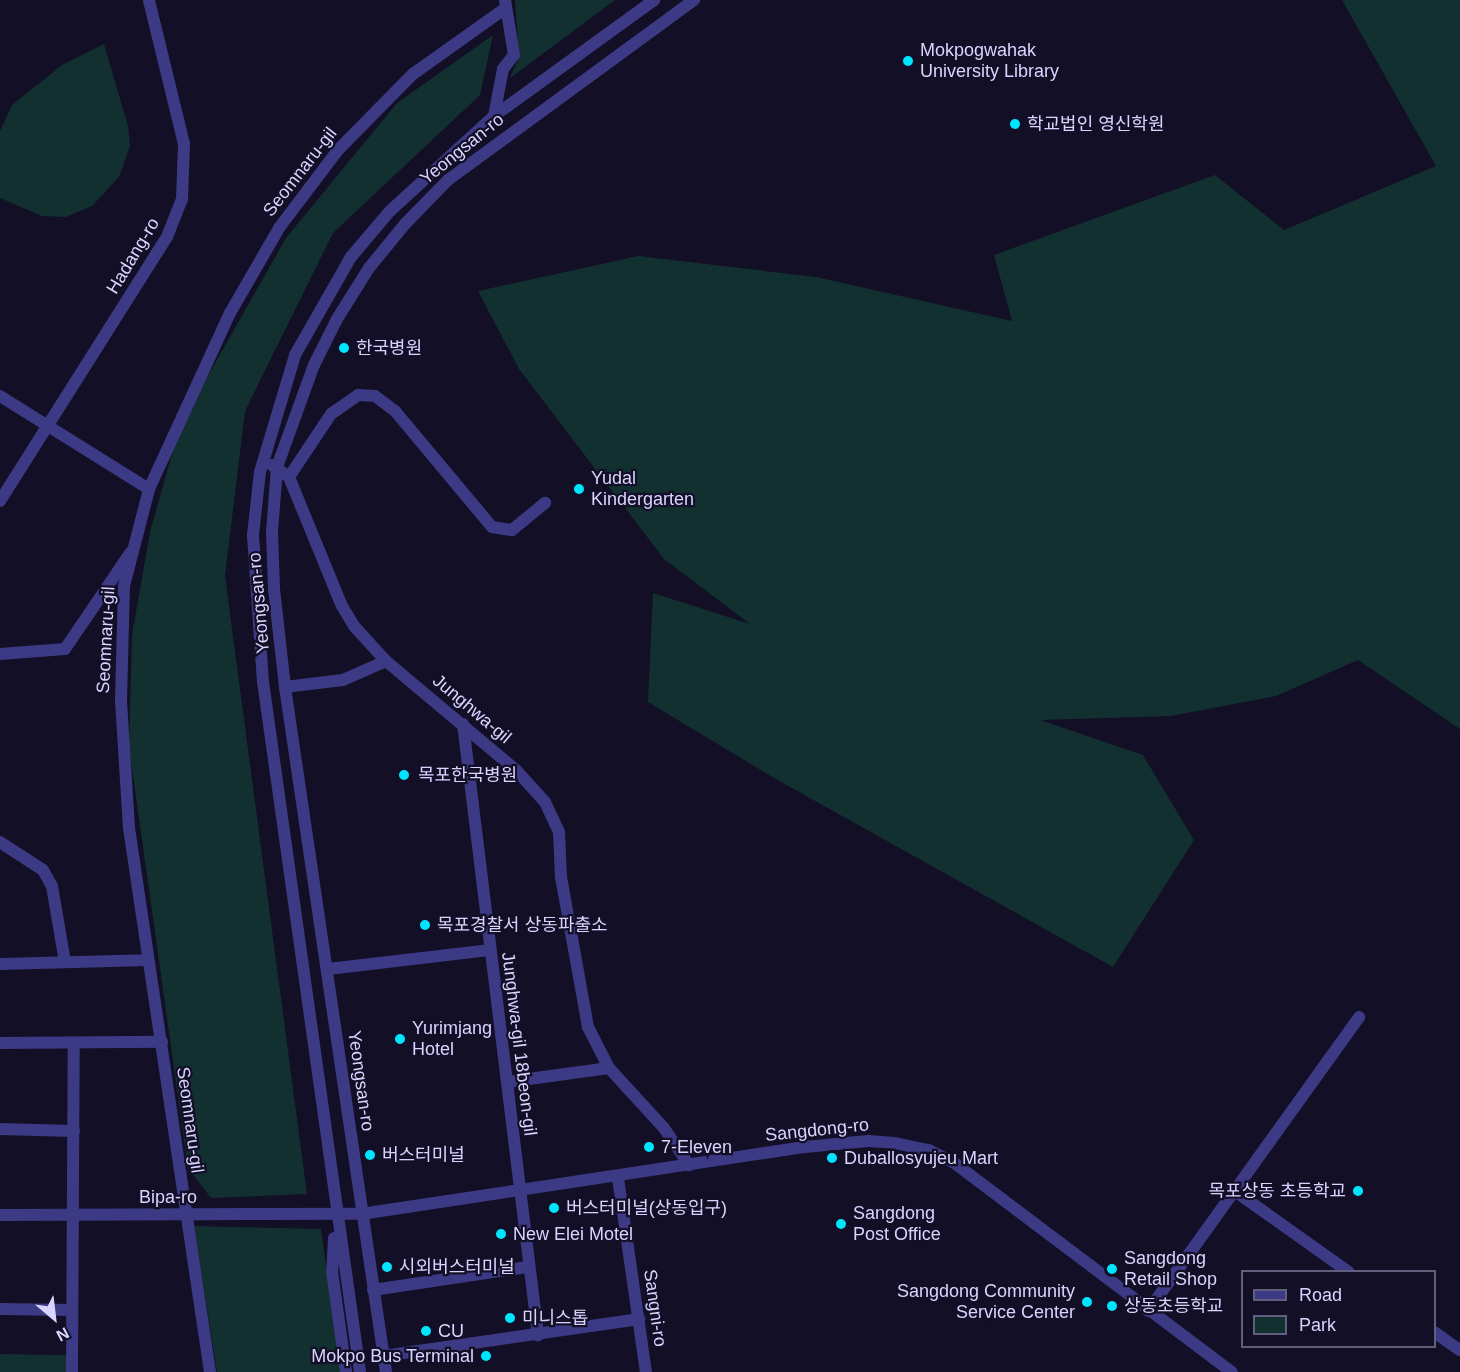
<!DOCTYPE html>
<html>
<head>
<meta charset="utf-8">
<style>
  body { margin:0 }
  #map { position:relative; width:1460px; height:1372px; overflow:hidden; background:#130f26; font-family:Arial,"Noto Sans KR",sans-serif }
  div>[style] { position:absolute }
  .green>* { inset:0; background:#12302f; transform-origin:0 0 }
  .minor>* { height:12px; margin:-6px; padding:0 6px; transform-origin:6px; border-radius:6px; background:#3d3a85 }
  .dots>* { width:16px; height:16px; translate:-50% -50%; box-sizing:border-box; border:3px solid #130f26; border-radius:50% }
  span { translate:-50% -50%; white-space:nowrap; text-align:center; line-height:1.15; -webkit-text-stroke:4.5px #130f26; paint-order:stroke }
  .poi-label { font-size:18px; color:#d9d4ff }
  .left { translate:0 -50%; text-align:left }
  .right { translate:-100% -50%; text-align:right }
  .street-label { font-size:18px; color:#d9d4ff }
  .legend { position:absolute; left:1241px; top:1270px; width:195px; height:78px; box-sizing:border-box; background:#130f26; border:2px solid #625e7d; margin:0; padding:8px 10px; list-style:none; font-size:18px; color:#d9d4ff }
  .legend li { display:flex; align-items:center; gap:12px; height:30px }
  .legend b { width:30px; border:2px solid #625e7d }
  .north { position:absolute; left:24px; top:1288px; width:60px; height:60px; -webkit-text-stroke:4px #130f26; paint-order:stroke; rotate:152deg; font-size:16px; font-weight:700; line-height:24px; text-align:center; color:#d9d4ff }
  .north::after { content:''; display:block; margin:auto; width:21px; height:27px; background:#d9d4ff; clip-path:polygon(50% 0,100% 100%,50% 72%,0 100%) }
</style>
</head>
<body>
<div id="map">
  <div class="green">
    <i style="clip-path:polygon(515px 0,615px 0,510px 78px,519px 58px)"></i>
    <i style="clip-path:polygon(1342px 0,1460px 0,1460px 729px,1358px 660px,1276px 696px,1171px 716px,1040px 720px,1143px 755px,1194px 840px,1113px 967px,774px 778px,648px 702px,653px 593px,750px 624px,664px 559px,519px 369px,478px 291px,638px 256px,816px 277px,1012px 321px,994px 255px,1215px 175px,1284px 230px,1436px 166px)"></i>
    <i style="clip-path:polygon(493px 35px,480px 95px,333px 233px,245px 411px,225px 576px,307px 1194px,211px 1198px,188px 1168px,129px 747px,132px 635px,150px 532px,180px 425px,286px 238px,397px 103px)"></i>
    <i style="clip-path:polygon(104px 44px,128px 126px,130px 146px,119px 177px,92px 206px,66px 217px,42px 216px,0 198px,0 131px,12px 105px,62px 65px)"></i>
    <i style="clip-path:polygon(194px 1226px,321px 1229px,341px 1372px,217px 1372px)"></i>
    <i style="left:0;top:1354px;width:72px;height:18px;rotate:1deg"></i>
  </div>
  <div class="minor">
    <i style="left:494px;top:116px;width:48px;rotate:-79.2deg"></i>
    <i style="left:503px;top:69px;width:18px;rotate:-52deg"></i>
    <i style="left:514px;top:55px;width:56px;rotate:-99.3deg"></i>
    <i style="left:0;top:396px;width:176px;rotate:32deg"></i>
    <i style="left:272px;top:465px;width:21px;rotate:35deg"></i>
    <i style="left:289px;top:477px;width:139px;rotate:67.7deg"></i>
    <i style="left:342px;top:606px;width:23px;rotate:59deg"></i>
    <i style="left:354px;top:626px;width:47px;rotate:47.6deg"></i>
    <i style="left:386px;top:661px;width:170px;rotate:40deg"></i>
    <i style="left:516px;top:770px;width:43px;rotate:47.8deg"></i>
    <i style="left:545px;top:802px;width:33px;rotate:65deg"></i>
    <i style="left:559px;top:832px;width:45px;rotate:87.5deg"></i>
    <i style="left:561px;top:877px;width:152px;rotate:79.8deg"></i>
    <i style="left:588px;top:1027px;width:46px;rotate:62.9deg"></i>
    <i style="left:609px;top:1068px;width:81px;rotate:47.5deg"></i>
    <i style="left:664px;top:1128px;width:45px;rotate:56deg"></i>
    <i style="left:289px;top:477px;width:76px;rotate:-56.3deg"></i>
    <i style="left:331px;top:414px;width:33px;rotate:-35deg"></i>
    <i style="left:358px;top:395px;width:17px;rotate:3deg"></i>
    <i style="left:375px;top:396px;width:25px;rotate:37deg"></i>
    <i style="left:395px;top:411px;width:151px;rotate:50.1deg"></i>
    <i style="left:492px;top:527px;width:20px;rotate:9deg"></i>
    <i style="left:512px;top:530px;width:43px;rotate:-39.3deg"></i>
    <i style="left:0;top:501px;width:312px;rotate:-57.7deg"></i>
    <i style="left:167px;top:237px;width:41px;rotate:-68.5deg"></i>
    <i style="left:182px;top:199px;width:55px;rotate:-87.9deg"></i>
    <i style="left:184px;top:144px;width:148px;rotate:-103.7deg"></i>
    <i style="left:0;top:654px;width:65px;rotate:-4.4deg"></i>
    <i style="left:65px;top:649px;width:117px;rotate:-55.8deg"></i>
    <i style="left:285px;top:687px;width:58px;rotate:-6.9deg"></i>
    <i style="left:343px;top:680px;width:47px;rotate:-23.8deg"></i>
    <i style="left:463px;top:724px;width:616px;rotate:83deg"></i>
    <i style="left:0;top:842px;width:51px;rotate:33.1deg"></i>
    <i style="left:43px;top:870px;width:18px;rotate:61deg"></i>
    <i style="left:52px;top:886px;width:77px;rotate:80.3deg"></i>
    <i style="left:0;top:964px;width:148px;rotate:-1.5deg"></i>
    <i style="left:328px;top:969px;width:162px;rotate:-6.7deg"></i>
    <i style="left:0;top:1043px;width:162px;rotate:-0.4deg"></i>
    <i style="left:507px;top:1082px;width:103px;rotate:-7.8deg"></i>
    <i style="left:0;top:1129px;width:74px;rotate:1.5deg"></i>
    <i style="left:618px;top:1178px;width:196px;rotate:81.8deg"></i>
    <i style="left:1232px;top:1189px;width:143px;rotate:35.4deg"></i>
    <i style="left:0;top:1215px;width:361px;rotate:-0.2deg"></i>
    <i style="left:361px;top:1214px;width:449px;rotate:-8.6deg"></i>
    <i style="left:805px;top:1147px;width:63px;rotate:-5.4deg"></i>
    <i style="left:868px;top:1141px;width:27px;rotate:4deg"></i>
    <i style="left:895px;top:1143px;width:35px;rotate:12deg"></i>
    <i style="left:929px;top:1150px;width:27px;rotate:27deg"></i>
    <i style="left:953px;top:1162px;width:349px;rotate:37deg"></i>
    <i style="left:334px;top:1238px;width:33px;rotate:93deg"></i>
    <i style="left:332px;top:1271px;width:102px;rotate:82.1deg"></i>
    <i style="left:373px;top:1290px;width:156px;rotate:-8.5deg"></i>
    <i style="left:0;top:1309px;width:72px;rotate:0.8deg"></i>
    <i style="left:1148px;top:1311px;width:362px;rotate:-54.3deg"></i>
    <i style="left:1434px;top:1332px;width:32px;rotate:35deg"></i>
    <i style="left:383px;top:1356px;width:259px;rotate:-8.2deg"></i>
    <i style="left:72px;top:1372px;width:328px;rotate:-89.7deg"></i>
    <i style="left:210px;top:1372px;width:550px;rotate:-98.47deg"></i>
    <i style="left:129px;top:828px;width:128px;rotate:-93.6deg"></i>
    <i style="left:121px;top:700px;width:114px;rotate:-88.5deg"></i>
    <i style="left:124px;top:586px;width:100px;rotate:-75.5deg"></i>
    <i style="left:149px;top:489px;width:194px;rotate:-65.3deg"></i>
    <i style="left:230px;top:313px;width:98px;rotate:-60deg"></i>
    <i style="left:279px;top:228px;width:98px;rotate:-52.9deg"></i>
    <i style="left:338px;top:150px;width:107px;rotate:-45.4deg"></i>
    <i style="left:413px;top:74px;width:114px;rotate:-35.4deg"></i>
    <i style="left:360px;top:1372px;width:697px;rotate:-98deg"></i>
    <i style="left:263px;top:682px;width:147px;rotate:-93.9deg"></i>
    <i style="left:253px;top:535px;width:63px;rotate:-83.7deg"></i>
    <i style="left:260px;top:472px;width:122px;rotate:-73.3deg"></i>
    <i style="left:295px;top:355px;width:113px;rotate:-60.3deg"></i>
    <i style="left:351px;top:257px;width:60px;rotate:-49.7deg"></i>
    <i style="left:390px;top:211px;width:141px;rotate:-42.4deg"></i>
    <i style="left:494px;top:116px;width:198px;rotate:-35.9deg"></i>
    <i style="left:386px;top:1372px;width:692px;rotate:-98.39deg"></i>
    <i style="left:285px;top:687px;width:99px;rotate:-96.4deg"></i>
    <i style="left:274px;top:589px;width:57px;rotate:-92deg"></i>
    <i style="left:272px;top:532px;width:65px;rotate:-85.6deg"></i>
    <i style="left:277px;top:467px;width:109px;rotate:-70.1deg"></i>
    <i style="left:314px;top:365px;width:51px;rotate:-63.4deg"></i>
    <i style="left:337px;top:319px;width:60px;rotate:-57.9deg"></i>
    <i style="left:369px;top:268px;width:57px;rotate:-50.7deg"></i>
    <i style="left:405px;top:224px;width:62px;rotate:-45.7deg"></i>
    <i style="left:448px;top:180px;width:305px;rotate:-36.2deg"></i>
  </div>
  <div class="dots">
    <i style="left:908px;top:61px;background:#00e5ff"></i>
    <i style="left:1015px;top:124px;background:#00e5ff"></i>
    <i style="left:344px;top:348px;background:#00e5ff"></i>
    <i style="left:579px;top:489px;background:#00e5ff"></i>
    <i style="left:404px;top:775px;background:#00e5ff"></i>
    <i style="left:425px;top:925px;background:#00e5ff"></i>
    <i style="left:400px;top:1039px;background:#00e5ff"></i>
    <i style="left:649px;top:1147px;background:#00e5ff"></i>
    <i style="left:370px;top:1155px;background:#00e5ff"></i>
    <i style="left:832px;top:1158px;background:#00e5ff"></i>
    <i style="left:1358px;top:1191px;background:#00e5ff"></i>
    <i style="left:554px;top:1208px;background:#00e5ff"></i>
    <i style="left:841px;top:1224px;background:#00e5ff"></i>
    <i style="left:501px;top:1234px;background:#00e5ff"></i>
    <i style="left:387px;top:1267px;background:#00e5ff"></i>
    <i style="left:1112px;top:1269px;background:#00e5ff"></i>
    <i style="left:1087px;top:1302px;background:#00e5ff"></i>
    <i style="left:1112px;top:1306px;background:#00e5ff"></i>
    <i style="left:510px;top:1318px;background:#00e5ff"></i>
    <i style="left:426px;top:1331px;background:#00e5ff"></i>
    <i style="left:486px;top:1356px;background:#00e5ff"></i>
  </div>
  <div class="poi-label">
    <span class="left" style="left:920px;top:61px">Mokpogwahak<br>University Library</span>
    <span class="left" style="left:1027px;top:124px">학교법인 영신학원</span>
    <span class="left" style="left:356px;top:348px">한국병원</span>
    <span class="left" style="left:591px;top:489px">Yudal<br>Kindergarten</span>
    <span class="left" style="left:418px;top:775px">목포한국병원</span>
    <span class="left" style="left:437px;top:925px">목포경찰서 상동파출소</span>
    <span class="left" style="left:412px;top:1039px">Yurimjang<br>Hotel</span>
    <span class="left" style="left:661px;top:1147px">7-Eleven</span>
    <span class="left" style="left:382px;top:1155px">버스터미널</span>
    <span class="left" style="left:844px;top:1158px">Duballosyujeu Mart</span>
    <span class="right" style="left:1346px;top:1191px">목포상동 초등학교</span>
    <span class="left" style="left:566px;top:1208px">버스터미널(상동입구)</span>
    <span class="left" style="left:853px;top:1224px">Sangdong<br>Post Office</span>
    <span class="left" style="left:513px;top:1234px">New Elei Motel</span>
    <span class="left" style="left:1124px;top:1269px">Sangdong<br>Retail Shop</span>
    <span class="left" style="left:399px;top:1267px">시외버스터미널</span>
    <span class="right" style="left:1075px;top:1302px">Sangdong Community<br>Service Center</span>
    <span class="left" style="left:1124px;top:1306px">상동초등학교</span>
    <span class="left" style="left:522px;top:1318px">미니스톱</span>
    <span class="left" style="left:438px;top:1331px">CU</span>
    <span class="right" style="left:474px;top:1356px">Mokpo Bus Terminal</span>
  </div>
  <div class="street-label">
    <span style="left:462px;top:149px;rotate:-39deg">Yeongsan-ro</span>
    <span style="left:300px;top:172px;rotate:-52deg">Seomnaru-gil</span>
    <span style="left:133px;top:256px;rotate:-59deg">Hadang-ro</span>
    <span style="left:259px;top:603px;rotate:-95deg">Yeongsan-ro</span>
    <span style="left:106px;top:640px;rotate:-87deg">Seomnaru-gil</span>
    <span style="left:472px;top:709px;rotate:40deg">Junghwa-gil</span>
    <span style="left:519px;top:1044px;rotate:83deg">Junghwa-gil 18beon-gil</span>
    <span style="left:361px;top:1081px;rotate:82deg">Yeongsan-ro</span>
    <span style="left:190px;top:1120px;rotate:82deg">Seomnaru-gil</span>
    <span style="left:817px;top:1130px;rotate:-6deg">Sangdong-ro</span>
    <span style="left:168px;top:1197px">Bipa-ro</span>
    <span style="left:655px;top:1308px;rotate:82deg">Sangni-ro</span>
  </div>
  <ul class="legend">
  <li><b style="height:8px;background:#3d3a85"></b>Road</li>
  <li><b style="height:16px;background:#12302f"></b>Park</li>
  </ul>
  <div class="north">N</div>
</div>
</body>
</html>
